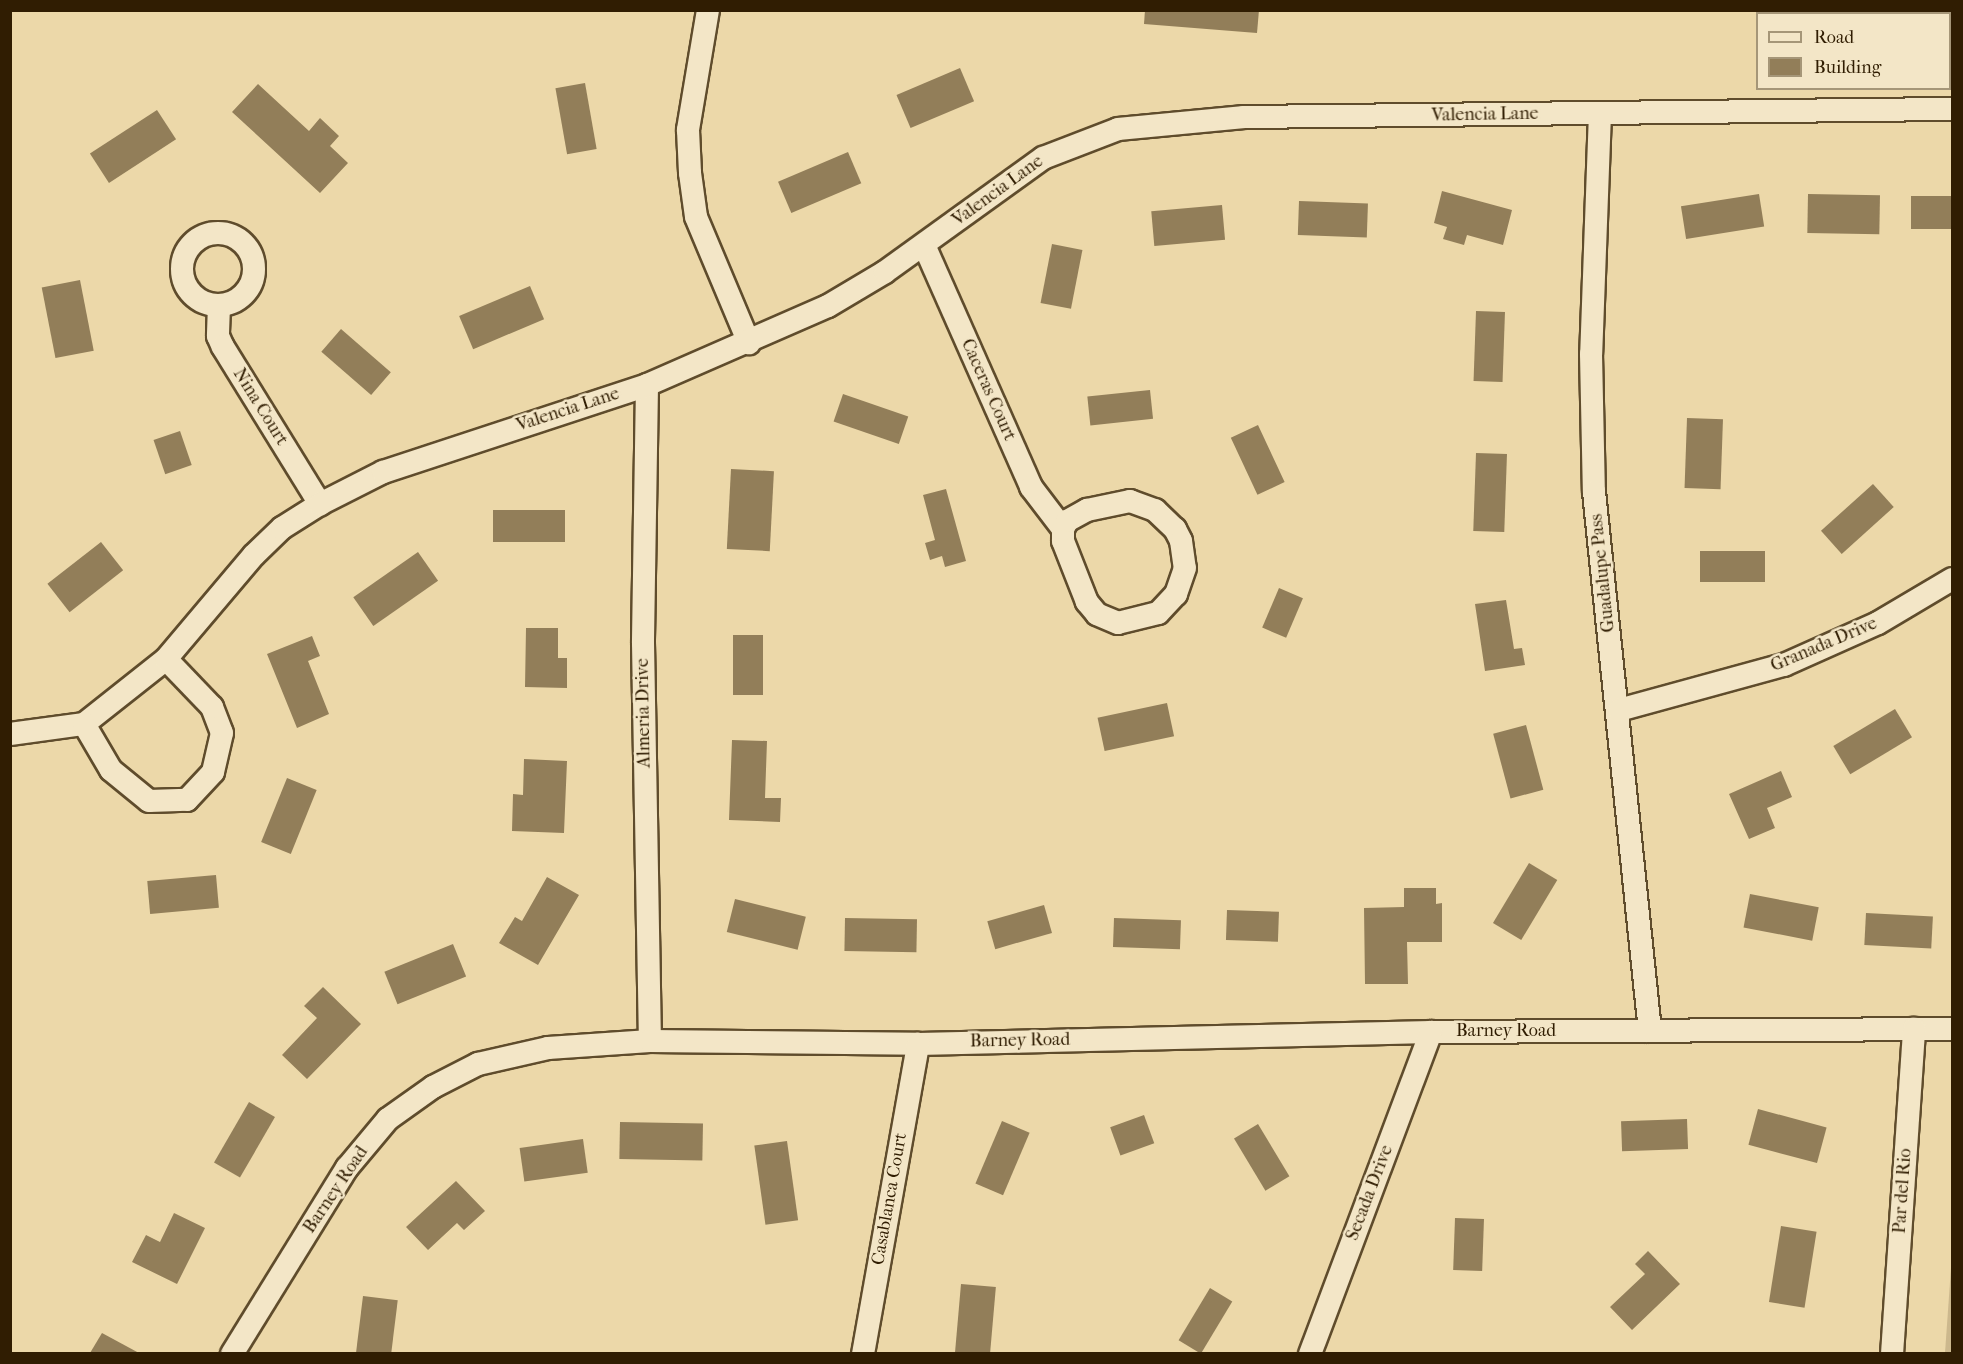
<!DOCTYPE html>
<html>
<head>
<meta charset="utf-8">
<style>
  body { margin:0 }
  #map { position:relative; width:1963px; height:1364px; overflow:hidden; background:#ecd8a9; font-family:"IM FELL French Canon",serif }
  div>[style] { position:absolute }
  .green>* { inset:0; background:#ccb88d }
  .building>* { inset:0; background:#927e59; transform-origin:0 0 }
  .roads { filter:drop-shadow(2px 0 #5f4c2c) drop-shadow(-2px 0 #5f4c2c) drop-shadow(0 2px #5f4c2c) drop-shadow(0 -2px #5f4c2c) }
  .street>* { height:22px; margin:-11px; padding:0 11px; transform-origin:11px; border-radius:11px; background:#f3e6c7 }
  .street>.ring { margin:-11px; padding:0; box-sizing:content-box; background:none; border:22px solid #f3e6c7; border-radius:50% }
  span { translate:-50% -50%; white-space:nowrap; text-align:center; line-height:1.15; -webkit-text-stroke:5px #f3e6c7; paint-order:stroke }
  .street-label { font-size:18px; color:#301d02 }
  .frame { position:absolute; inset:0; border:12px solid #301d02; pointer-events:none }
  .legend { position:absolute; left:1756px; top:12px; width:195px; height:78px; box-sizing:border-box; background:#f3e6c7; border:2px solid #a59678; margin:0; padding:8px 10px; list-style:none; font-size:18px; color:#301d02 }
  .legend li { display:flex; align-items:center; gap:12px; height:30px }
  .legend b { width:30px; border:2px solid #a59678 }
</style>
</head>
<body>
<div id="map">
  <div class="green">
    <i style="clip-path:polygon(1952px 1254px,1952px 1353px,1945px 1353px)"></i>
  </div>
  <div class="building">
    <i style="clip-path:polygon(1145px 10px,1259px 10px,1257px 33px,1144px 24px)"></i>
    <i style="left:960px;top:68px;width:36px;height:69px;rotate:67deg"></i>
    <i style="left:585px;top:83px;width:67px;height:30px;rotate:80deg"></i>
    <i style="clip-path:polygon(258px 84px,309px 131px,320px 118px,339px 136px,330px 146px,348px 163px,320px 193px,232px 112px)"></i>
    <i style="left:157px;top:110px;width:35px;height:80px;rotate:57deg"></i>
    <i style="left:848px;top:152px;width:34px;height:76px;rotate:67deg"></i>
    <i style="clip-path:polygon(1442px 191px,1512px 210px,1503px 245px,1467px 235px,1464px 245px,1443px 239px,1447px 227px,1434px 223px)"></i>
    <i style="left:1759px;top:194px;width:33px;height:79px;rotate:81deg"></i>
    <i style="left:1808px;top:194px;width:72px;height:39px;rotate:1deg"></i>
    <i style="left:1953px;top:196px;width:33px;height:42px;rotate:90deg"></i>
    <i style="left:1299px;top:201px;width:69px;height:34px;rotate:2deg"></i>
    <i style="left:1222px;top:205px;width:35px;height:71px;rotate:85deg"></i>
    <i style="left:1052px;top:244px;width:31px;height:60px;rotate:11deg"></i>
    <i style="left:80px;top:280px;width:72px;height:39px;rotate:79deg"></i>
    <i style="left:530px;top:286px;width:36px;height:77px;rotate:67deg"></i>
    <i style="left:1476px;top:311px;width:29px;height:70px;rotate:2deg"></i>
    <i style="left:341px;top:329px;width:66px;height:30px;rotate:41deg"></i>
    <i style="left:1150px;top:390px;width:29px;height:63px;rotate:84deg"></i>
    <i style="left:843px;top:394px;width:69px;height:29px;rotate:19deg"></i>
    <i style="left:1687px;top:418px;width:36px;height:70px;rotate:2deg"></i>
    <i style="left:1258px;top:425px;width:63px;height:30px;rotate:65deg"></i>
    <i style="left:180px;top:431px;width:36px;height:28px;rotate:71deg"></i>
    <i style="left:1476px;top:453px;width:31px;height:78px;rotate:2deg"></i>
    <i style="left:731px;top:469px;width:43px;height:80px;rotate:3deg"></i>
    <i style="left:1873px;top:484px;width:31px;height:70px;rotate:48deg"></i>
    <i style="clip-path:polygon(946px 489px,966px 561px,945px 567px,942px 556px,930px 560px,925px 543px,935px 540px,923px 495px)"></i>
    <i style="left:565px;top:510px;width:32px;height:72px;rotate:90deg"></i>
    <i style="left:101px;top:542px;width:36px;height:68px;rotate:52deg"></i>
    <i style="left:1765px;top:551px;width:31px;height:65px;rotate:90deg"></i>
    <i style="left:418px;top:552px;width:35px;height:79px;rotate:55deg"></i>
    <i style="left:1279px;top:588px;width:26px;height:43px;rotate:23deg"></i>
    <i style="clip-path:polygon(1506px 600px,1514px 649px,1522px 648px,1525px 665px,1485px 671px,1475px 604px)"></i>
    <i style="clip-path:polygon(526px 628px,558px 628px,558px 658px,567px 658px,567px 688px,525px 687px)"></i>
    <i style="left:733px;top:635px;width:30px;height:60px"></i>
    <i style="clip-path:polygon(312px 636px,320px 656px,308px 661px,329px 714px,297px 728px,267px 654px)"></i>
    <i style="left:1167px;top:703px;width:34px;height:71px;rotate:78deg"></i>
    <i style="left:1895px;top:709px;width:33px;height:72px;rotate:59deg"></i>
    <i style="left:1526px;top:725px;width:67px;height:34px;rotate:75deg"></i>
    <i style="clip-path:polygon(732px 740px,767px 741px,765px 798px,781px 798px,780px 822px,729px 820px)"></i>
    <i style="clip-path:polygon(524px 759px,567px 761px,564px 833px,512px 831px,513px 794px,523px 795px)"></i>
    <i style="clip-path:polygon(1781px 771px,1792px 797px,1767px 808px,1775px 828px,1749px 839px,1729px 794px)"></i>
    <i style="left:287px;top:778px;width:32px;height:69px;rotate:22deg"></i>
    <i style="left:1529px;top:863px;width:33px;height:70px;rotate:31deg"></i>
    <i style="left:216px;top:875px;width:33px;height:69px;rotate:85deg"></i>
    <i style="clip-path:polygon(547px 877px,579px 895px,538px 965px,499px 943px,515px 917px,522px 921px)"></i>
    <i style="clip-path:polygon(1404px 888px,1436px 888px,1436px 904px,1442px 903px,1442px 942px,1407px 942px,1408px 984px,1365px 984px,1364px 908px,1404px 907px)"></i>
    <i style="left:1750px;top:894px;width:70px;height:34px;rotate:11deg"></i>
    <i style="left:735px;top:899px;width:73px;height:34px;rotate:14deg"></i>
    <i style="left:1044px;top:905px;width:29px;height:59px;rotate:74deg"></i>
    <i style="left:1227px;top:910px;width:52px;height:30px;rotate:2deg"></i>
    <i style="left:1866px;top:913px;width:67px;height:32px;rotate:3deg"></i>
    <i style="left:845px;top:918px;width:72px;height:33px;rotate:1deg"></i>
    <i style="left:1114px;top:918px;width:67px;height:29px;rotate:2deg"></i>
    <i style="left:453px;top:944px;width:35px;height:74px;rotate:68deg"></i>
    <i style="clip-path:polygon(323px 987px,361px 1024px,307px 1079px,282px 1055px,317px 1018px,304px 1006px)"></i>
    <i style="left:249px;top:1102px;width:30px;height:70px;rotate:30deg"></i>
    <i style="left:1758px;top:1109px;width:71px;height:37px;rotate:15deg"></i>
    <i style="left:1144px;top:1115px;width:30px;height:36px;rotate:70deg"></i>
    <i style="left:1687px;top:1119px;width:30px;height:66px;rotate:88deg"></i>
    <i style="left:1002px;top:1121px;width:30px;height:68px;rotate:23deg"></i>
    <i style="left:620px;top:1122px;width:83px;height:37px;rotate:1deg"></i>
    <i style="left:1258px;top:1124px;width:61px;height:28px;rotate:59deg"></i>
    <i style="left:583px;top:1139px;width:34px;height:64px;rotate:82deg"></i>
    <i style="left:787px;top:1141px;width:80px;height:33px;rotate:82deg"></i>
    <i style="clip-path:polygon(456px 1181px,485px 1211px,464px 1230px,457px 1223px,428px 1250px,406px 1227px)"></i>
    <i style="clip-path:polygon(174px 1213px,205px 1228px,177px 1284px,132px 1262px,146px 1235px,160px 1242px)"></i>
    <i style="left:1455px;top:1218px;width:29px;height:52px;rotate:2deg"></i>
    <i style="left:1781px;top:1226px;width:36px;height:77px;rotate:9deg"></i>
    <i style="clip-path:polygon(1648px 1251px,1680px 1284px,1632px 1330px,1610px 1307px,1645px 1274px,1635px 1264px)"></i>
    <i style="left:961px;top:1284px;width:35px;height:69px;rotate:5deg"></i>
    <i style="left:1210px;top:1288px;width:26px;height:61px;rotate:31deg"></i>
    <i style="left:363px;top:1296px;width:35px;height:57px;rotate:7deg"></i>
    <i style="clip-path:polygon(102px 1333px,139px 1353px,90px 1353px)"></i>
  </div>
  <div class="roads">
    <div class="street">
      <i style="left:708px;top:10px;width:122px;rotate:99.5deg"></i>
      <i style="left:688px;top:130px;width:43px;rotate:87.3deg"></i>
      <i style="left:690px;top:173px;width:44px;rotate:82.2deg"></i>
      <i style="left:696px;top:217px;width:137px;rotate:67.2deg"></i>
      <i style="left:1600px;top:113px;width:241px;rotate:92.1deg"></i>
      <i style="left:1591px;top:354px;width:138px;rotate:88.8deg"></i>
      <i style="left:1594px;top:492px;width:542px;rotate:84.07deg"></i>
      <i class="ring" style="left:182px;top:233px;width:50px;height:50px"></i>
      <i style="left:924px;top:245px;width:265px;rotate:66.1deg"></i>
      <i style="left:1031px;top:487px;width:53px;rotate:52.7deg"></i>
      <i style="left:219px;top:305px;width:31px;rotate:92deg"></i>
      <i style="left:218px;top:336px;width:12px;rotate:66deg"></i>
      <i style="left:223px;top:347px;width:185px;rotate:58.3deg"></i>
      <i style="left:647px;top:385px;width:258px;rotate:90.9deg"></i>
      <i style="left:643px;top:643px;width:398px;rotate:89deg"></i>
      <i style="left:1130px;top:501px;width:27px;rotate:20deg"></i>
      <i style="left:1155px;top:510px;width:28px;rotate:44deg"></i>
      <i style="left:1175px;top:529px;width:13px;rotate:63deg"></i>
      <i style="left:1181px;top:541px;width:27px;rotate:82deg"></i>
      <i style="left:1185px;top:568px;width:28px;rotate:109deg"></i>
      <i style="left:1176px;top:594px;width:26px;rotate:133deg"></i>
      <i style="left:1158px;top:613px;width:41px;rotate:166deg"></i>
      <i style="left:1118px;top:623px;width:23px;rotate:-157deg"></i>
      <i style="left:1097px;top:614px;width:16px;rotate:-130deg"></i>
      <i style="left:1087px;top:602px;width:66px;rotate:-111.5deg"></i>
      <i style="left:1063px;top:541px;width:12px;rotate:-90deg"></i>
      <i style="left:1063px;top:529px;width:9px;rotate:-63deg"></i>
      <i style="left:1067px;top:521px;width:23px;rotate:-29deg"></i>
      <i style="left:1087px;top:510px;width:44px;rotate:-11.8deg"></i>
      <i style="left:1619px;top:710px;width:171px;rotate:-15.3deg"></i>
      <i style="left:1784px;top:665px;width:103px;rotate:-24.1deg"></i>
      <i style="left:1878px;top:623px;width:86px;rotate:-30.7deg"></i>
      <i style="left:84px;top:724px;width:105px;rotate:-38.4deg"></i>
      <i style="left:166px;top:659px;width:136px;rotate:-49.8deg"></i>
      <i style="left:254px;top:555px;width:39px;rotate:-44deg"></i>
      <i style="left:282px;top:528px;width:45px;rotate:-32.3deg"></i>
      <i style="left:320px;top:504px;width:71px;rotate:-26.9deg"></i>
      <i style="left:383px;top:472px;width:278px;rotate:-18.2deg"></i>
      <i style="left:647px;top:385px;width:197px;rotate:-23.6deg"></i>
      <i style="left:828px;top:306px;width:66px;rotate:-30.8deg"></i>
      <i style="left:885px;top:272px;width:195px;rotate:-35.8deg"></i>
      <i style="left:1043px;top:158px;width:80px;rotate:-21.1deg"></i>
      <i style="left:1118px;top:129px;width:127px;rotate:-5.4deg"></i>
      <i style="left:1244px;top:117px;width:708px;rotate:-0.65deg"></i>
      <i style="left:10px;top:734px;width:75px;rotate:-7.7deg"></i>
      <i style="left:84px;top:724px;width:53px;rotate:59.6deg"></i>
      <i style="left:111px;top:770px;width:49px;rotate:39.2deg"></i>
      <i style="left:149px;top:801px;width:38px;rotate:-2deg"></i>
      <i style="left:187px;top:800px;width:38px;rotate:-47deg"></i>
      <i style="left:213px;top:772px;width:40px;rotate:-77deg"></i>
      <i style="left:222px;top:733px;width:28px;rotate:-111deg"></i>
      <i style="left:212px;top:707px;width:66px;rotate:-133.8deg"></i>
      <i style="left:232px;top:1354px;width:219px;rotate:-58.3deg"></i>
      <i style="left:347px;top:1168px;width:64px;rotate:-50.1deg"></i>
      <i style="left:388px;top:1119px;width:55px;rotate:-35.4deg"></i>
      <i style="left:433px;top:1087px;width:51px;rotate:-27.1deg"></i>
      <i style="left:478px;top:1064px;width:72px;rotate:-12.9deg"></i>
      <i style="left:548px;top:1048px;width:102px;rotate:-3.9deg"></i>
      <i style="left:650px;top:1041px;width:268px;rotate:0.6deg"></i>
      <i style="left:918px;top:1044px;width:513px;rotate:-1.34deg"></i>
      <i style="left:1431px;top:1032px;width:521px;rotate:-0.33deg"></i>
      <i style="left:863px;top:1354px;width:315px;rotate:-79.9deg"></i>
      <i style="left:1310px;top:1354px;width:344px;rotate:-69.4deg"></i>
      <i style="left:1892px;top:1354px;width:326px;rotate:-86.1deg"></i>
    </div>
  </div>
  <div class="street-label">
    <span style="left:1485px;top:115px;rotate:-1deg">Valencia Lane</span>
    <span style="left:998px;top:191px;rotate:-36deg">Valencia Lane</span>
    <span style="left:988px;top:390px;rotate:66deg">Caceras Court</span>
    <span style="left:260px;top:407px;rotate:58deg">Nina Court</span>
    <span style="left:568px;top:410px;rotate:-18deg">Valencia Lane</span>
    <span style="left:1603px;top:573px;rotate:-96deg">Guadalupe Pass</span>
    <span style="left:1824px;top:645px;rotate:-23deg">Granada Drive</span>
    <span style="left:644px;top:713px;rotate:-91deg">Almeria Drive</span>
    <span style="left:1506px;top:1031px">Barney Road</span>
    <span style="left:1020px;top:1041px;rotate:-1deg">Barney Road</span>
    <span style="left:336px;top:1190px;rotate:-56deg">Barney Road</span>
    <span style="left:1903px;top:1191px;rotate:-86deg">Par del Rio</span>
    <span style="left:1370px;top:1193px;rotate:-69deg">Secada Drive</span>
    <span style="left:890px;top:1199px;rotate:-80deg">Casablanca Court</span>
  </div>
  <div class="frame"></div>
  <ul class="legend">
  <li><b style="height:8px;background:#f3e6c7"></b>Road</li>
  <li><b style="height:16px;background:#927e59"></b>Building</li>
  </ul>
</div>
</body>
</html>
